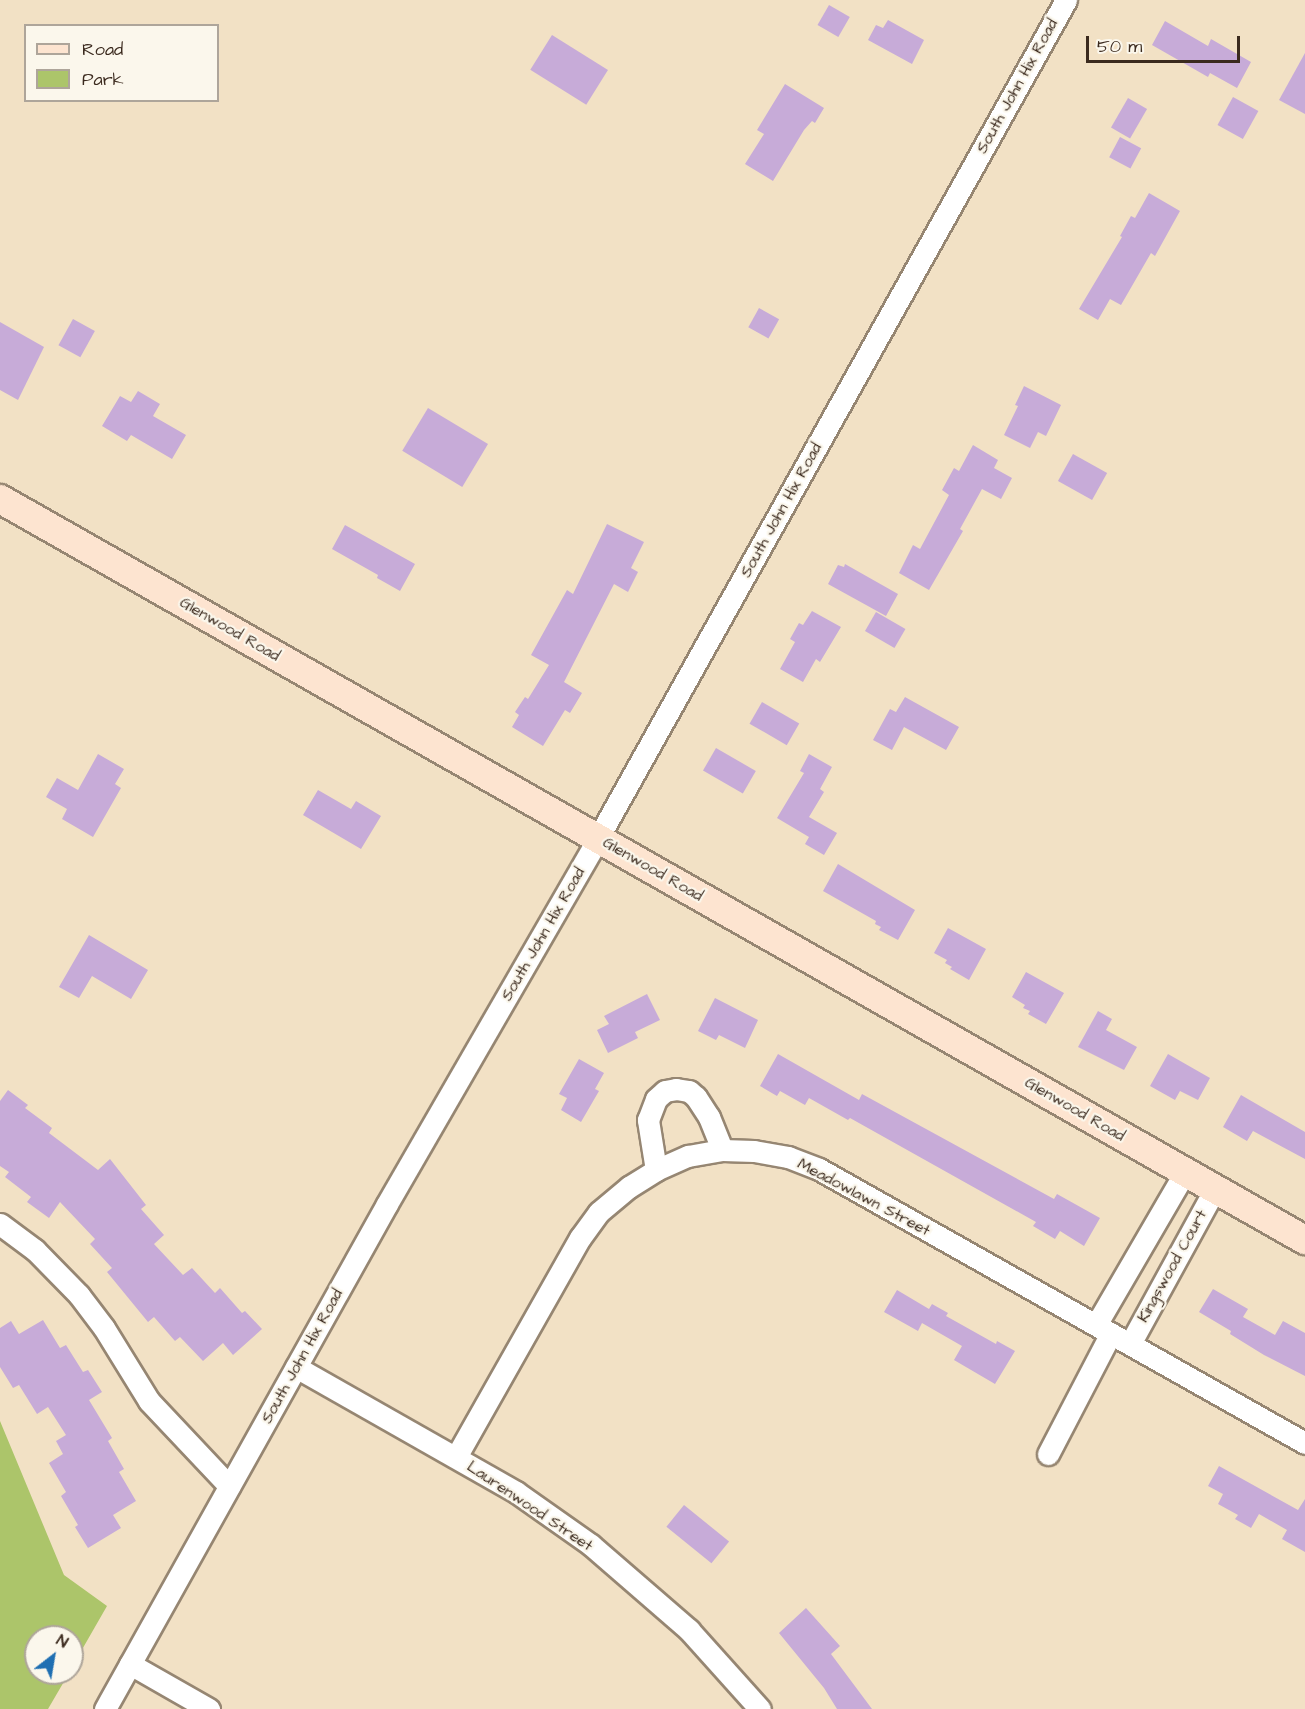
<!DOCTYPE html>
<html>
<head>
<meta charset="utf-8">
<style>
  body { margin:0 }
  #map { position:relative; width:1305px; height:1709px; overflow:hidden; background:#f2e1c5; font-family:"Architects Daughter",sans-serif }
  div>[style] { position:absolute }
  .green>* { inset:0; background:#acc56a }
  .building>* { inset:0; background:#c7abd8; transform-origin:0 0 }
  .roads { filter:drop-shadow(2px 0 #968672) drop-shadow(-2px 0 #968672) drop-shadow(0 2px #968672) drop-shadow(0 -2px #968672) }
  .street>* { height:21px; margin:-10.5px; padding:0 10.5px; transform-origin:10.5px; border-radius:10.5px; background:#fff }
  .secondary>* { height:28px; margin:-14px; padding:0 14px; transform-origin:14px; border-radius:14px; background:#fde4d0 }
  span { translate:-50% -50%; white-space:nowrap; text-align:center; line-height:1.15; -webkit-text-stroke:4.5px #fbf7ec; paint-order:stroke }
  .street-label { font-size:16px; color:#3b2a1e }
  .legend { position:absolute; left:24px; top:24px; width:195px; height:78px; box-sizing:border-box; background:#fbf7ec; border:2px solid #aea59a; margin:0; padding:8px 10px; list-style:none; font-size:18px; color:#3b2a1e }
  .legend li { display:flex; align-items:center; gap:12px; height:30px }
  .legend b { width:30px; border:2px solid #aea59a }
  .north { position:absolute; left:24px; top:1625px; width:60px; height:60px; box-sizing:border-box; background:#fbf7ec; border:2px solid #aea59a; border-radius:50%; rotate:31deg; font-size:16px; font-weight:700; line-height:24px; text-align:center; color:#3b2a1e }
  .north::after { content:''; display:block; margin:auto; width:21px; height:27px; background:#1f6fb2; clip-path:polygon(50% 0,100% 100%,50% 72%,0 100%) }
  .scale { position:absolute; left:1086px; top:36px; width:154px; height:27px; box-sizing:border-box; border:3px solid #3b2a1e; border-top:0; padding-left:8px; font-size:18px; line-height:21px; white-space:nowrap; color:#3b2a1e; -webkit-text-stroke:4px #fbf7ec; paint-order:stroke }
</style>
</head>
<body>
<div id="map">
  <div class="green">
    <i style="clip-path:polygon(0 1421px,64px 1575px,107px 1606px,72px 1667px,72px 1637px,36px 1637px,36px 1673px,69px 1673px,48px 1709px,0 1709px)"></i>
  </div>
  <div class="building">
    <i style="left:829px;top:5px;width:24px;height:23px;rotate:30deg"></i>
    <i style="clip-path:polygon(888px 20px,924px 40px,912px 64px,868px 40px,876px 25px,883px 28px)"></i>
    <i style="clip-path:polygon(1165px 21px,1208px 46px,1211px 39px,1251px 62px,1237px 88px,1210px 73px,1208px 77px,1152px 45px)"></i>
    <i style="left:552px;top:35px;width:66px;height:41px;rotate:32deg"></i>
    <i style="clip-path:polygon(1305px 53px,1305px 114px,1279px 100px)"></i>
    <i style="clip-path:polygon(785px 84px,824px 108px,815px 123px,812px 121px,804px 130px,773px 181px,745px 164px,764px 134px,757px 130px)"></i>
    <i style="left:1233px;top:97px;width:29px;height:32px;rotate:29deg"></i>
    <i style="left:1128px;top:98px;width:22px;height:34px;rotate:30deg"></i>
    <i style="left:1120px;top:137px;width:24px;height:23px;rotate:28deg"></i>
    <i style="clip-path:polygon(1149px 193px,1180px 211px,1155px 256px,1151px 253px,1121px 305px,1110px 299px,1098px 320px,1079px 309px,1122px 237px,1120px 236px,1131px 216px,1135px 218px)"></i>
    <i style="left:759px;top:308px;width:23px;height:22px;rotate:29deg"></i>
    <i style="left:73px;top:319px;width:25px;height:30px;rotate:29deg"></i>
    <i style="clip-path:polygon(0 322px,44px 347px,18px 400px,0 390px)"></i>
    <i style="clip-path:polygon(1024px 386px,1061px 405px,1046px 436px,1038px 432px,1030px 448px,1004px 435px,1018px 406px,1015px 405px)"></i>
    <i style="clip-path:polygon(138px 391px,160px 404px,153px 416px,186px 435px,172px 459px,131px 435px,127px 441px,102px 426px,120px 396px,131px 402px)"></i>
    <i style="left:428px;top:408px;width:70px;height:50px;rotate:31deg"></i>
    <i style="clip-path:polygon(973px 445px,998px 460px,994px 468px,1012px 478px,1001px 499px,982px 489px,960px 529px,963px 531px,929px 590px,899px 573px,913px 545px,920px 549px,949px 495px,942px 490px,954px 468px,959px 471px)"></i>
    <i style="left:1073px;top:454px;width:39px;height:31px;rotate:29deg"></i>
    <i style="clip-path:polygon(607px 524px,644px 542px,631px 568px,638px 572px,628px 592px,614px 584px,564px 682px,582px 693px,570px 713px,565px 710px,543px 746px,512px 727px,519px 715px,515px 712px,525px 697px,528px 699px,549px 665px,531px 655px,567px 590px,573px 594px)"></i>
    <i style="clip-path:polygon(345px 525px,415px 564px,400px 591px,377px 578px,378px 575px,332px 549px)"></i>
    <i style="clip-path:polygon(845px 564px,898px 594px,886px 616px,828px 584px,838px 565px,844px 567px)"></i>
    <i style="clip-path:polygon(812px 611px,841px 627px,820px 662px,816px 659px,803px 682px,780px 669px,795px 642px,790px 639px,799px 623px,803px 625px)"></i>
    <i style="left:876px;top:612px;width:34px;height:22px;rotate:30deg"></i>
    <i style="clip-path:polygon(905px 697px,959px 727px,946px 750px,904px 727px,892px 750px,873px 740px,890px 709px,896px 712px)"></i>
    <i style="left:762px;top:702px;width:43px;height:25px;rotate:30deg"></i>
    <i style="left:716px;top:748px;width:46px;height:26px;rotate:30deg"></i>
    <i style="clip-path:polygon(98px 754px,124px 769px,115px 784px,121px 788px,93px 837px,62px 819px,67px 809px,46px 797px,57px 778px,78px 790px)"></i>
    <i style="clip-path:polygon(809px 754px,832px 767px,820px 789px,824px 792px,809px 817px,837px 833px,824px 855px,805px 844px,809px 837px,777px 818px,804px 773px,800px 771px)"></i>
    <i style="clip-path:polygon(318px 790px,351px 809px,356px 801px,381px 816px,361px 849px,303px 815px)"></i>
    <i style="clip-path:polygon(838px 864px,915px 910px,898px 940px,879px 930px,881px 927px,875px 924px,876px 921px,823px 891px)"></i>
    <i style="clip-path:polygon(948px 928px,986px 949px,969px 980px,950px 969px,952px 967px,945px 963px,947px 960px,934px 953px)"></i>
    <i style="clip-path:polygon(89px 935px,148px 970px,131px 999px,92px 976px,79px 998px,59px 987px)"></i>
    <i style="clip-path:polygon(1026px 972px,1064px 993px,1046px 1024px,1028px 1014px,1030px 1011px,1023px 1008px,1025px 1005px,1012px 997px)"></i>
    <i style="clip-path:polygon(647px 994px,660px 1020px,635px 1032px,638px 1038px,608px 1053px,597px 1030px,609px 1024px,604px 1016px)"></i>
    <i style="clip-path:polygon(715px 998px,758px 1020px,745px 1048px,719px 1035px,716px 1040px,698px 1031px)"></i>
    <i style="clip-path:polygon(1098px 1011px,1112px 1019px,1106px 1030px,1137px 1047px,1124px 1070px,1078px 1047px)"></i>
    <i style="clip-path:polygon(778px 1054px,859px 1100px,862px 1094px,1054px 1199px,1057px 1194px,1100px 1218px,1084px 1246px,1060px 1231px,1055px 1239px,1033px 1226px,1036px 1222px,850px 1118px,848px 1120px,809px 1098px,805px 1105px,780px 1091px,777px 1096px,760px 1086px)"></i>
    <i style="clip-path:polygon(1168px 1054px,1210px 1078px,1198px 1100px,1180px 1091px,1175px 1100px,1150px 1086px)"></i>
    <i style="clip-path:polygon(579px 1059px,604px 1073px,595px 1089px,599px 1091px,581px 1122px,561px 1110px,567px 1098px,559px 1094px)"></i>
    <i style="clip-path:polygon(8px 1090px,28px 1105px,25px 1108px,52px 1128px,49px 1133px,98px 1170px,110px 1159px,146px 1205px,141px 1209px,164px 1235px,154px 1244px,183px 1275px,192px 1268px,215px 1293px,220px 1288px,242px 1313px,245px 1311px,262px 1329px,233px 1355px,223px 1343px,203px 1361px,180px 1337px,175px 1341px,154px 1317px,148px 1322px,107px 1272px,112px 1268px,90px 1244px,95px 1239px,60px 1202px,49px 1218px,27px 1202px,31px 1197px,5px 1177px,9px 1172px,0 1166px,0 1101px)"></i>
    <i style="clip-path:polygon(1241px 1095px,1305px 1132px,1305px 1159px,1253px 1131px,1247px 1141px,1223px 1127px)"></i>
    <i style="clip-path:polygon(1213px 1289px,1248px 1309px,1243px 1317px,1275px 1335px,1283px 1321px,1305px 1333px,1305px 1376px,1264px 1355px,1230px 1334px,1231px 1331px,1199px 1312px)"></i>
    <i style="clip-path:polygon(897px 1290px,929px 1309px,932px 1304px,948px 1313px,946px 1316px,996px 1344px,997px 1341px,1015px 1351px,995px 1384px,954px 1360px,962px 1346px,922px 1323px,918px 1331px,884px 1312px)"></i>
    <i style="clip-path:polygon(43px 1320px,60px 1348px,66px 1345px,83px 1372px,88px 1370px,102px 1392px,89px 1400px,112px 1438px,108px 1441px,124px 1469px,119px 1472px,136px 1501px,113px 1515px,121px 1528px,88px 1548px,75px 1527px,78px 1525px,61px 1496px,66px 1492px,49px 1463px,63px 1454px,56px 1441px,66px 1435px,48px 1407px,37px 1414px,19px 1385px,13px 1388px,0 1367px,0 1328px,11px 1321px,19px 1334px)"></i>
    <i style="clip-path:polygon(1219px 1466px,1298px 1510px,1305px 1499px,1305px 1552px,1282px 1539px,1287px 1530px,1259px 1514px,1251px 1528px,1235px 1519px,1238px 1515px,1218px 1504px,1223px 1494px,1208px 1486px)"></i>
    <i style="left:684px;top:1505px;width:58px;height:28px;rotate:39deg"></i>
    <i style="clip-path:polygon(806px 1608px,840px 1646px,831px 1654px,872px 1709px,837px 1709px,824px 1688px,779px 1633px)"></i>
  </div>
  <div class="roads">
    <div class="street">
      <i style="left:656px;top:1170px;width:51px;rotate:-99.1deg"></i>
      <i style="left:648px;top:1120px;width:22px;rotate:-69deg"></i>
      <i style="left:656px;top:1099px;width:12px;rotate:-42deg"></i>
      <i style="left:665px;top:1091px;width:11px;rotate:-10deg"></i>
      <i style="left:676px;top:1089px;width:13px;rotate:9deg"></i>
      <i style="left:689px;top:1091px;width:9px;rotate:41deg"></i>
      <i style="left:696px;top:1097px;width:24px;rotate:57deg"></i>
      <i style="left:709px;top:1117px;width:35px;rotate:68deg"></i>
      <i style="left:0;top:1224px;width:44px;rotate:36.6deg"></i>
      <i style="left:35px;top:1250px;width:63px;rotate:45.6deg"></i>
      <i style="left:79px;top:1295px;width:41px;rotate:52.9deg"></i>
      <i style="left:104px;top:1328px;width:86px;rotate:58.3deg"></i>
      <i style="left:149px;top:1401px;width:117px;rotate:46.7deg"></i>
      <i style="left:1096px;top:1325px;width:177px;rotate:-59.8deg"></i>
      <i style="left:1130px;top:1344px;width:177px;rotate:-61.3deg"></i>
      <i style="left:296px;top:1367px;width:253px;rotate:29.6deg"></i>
      <i style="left:516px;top:1492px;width:92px;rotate:35.2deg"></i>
      <i style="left:591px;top:1545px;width:130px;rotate:40.9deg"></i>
      <i style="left:689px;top:1630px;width:106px;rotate:48.1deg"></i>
      <i style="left:1048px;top:1454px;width:136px;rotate:-62.5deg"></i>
      <i style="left:456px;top:1457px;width:252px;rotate:-60.5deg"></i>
      <i style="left:580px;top:1238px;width:32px;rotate:-54deg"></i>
      <i style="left:599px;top:1212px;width:39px;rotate:-40deg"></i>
      <i style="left:629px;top:1187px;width:32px;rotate:-32deg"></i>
      <i style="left:656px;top:1170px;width:35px;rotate:-24deg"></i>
      <i style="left:688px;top:1156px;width:35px;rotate:-10deg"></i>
      <i style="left:722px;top:1150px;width:32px;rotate:2deg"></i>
      <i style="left:754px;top:1151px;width:35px;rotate:10deg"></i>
      <i style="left:788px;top:1157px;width:33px;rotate:21deg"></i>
      <i style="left:819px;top:1169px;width:558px;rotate:29.41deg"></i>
      <i style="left:130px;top:1664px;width:91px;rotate:29.7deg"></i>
      <i style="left:105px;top:1709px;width:578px;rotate:-60.82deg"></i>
      <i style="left:387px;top:1204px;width:422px;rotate:-60deg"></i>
      <i style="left:598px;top:838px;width:960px;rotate:-60.82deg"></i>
    </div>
    <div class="secondary">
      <i style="left:0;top:499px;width:1501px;rotate:29.59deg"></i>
    </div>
  </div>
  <div class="street-label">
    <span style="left:1017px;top:86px;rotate:-61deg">South John Hix Road</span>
    <span style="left:781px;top:510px;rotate:-61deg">South John Hix Road</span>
    <span style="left:230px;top:629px;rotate:30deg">Glenwood Road</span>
    <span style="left:653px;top:869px;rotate:30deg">Glenwood Road</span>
    <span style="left:543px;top:934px;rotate:-60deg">South John Hix Road</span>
    <span style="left:1075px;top:1109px;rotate:30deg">Glenwood Road</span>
    <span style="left:864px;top:1197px;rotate:28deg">Meadowlawn Street</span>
    <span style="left:1172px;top:1266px;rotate:-61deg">Kingswood Court</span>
    <span style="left:302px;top:1356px;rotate:-61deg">South John Hix Road</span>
    <span style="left:530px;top:1506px;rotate:34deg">Laurenwood Street</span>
  </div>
  <ul class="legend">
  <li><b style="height:8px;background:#fde4d0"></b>Road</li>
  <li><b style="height:16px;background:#acc56a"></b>Park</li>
  </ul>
  <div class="north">N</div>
  <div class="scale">50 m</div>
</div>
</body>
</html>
